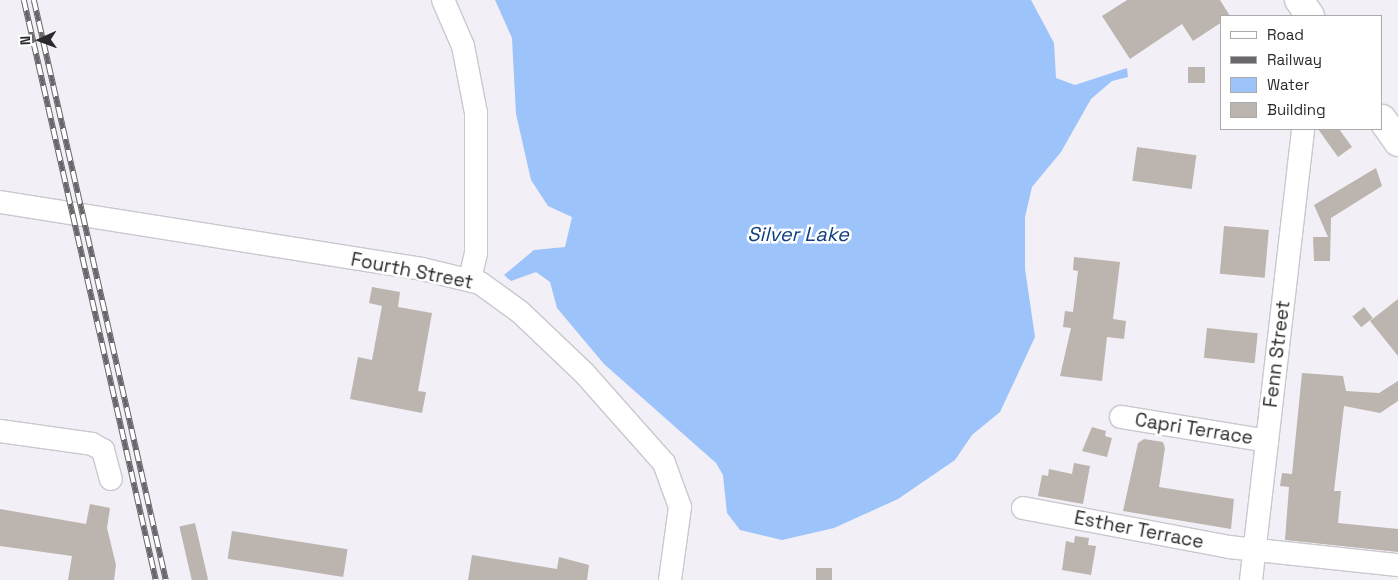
<!DOCTYPE html>
<html>
<head>
<meta charset="utf-8">
<style>
  body { margin:0 }
  #map { position:relative; width:1398px; height:580px; overflow:hidden; background:#f3eff6; font-family:"Space Grotesk",sans-serif }
  div>[style] { position:absolute }
  .water>* { inset:0; background:#9cc3fa }
  .building>* { inset:0; background:#bbb4af; transform-origin:0 0 }
  .roads { filter:drop-shadow(1px 0 #cbc7cf) drop-shadow(-1px 0 #cbc7cf) drop-shadow(0 1px #cbc7cf) drop-shadow(0 -1px #cbc7cf) }
  .minor>* { height:22px; margin:-11px; padding:0 11px; transform-origin:11px; border-radius:11px; background:#fff }
  .highway>* { height:28px; margin:-14px; padding:0 14px; transform-origin:14px; border-radius:14px; background:#fff }
  .rail>* { height:5.5px; margin-top:-2.75px; transform-origin:0; background:repeating-linear-gradient(90deg,#fff 0 11px,#69676b 0 22px); box-sizing:border-box; border-block:1px solid #69676b }
  span { translate:-50% -50%; white-space:nowrap; text-align:center; line-height:1.15; -webkit-text-stroke:5px #fff; paint-order:stroke }
  .street-label { font-size:19px; color:#2b2a2c }
  .water-label { font-size:20px; color:#0d3e7e; font-style:italic }
  .legend { position:absolute; left:1220px; top:15px; width:162px; height:115px; box-sizing:border-box; background:#fff; border:1px solid #aaaaab; margin:0; padding:6px 9px; list-style:none; font-size:15px; color:#2b2a2c }
  .legend li { display:flex; align-items:center; gap:10px; height:25px }
  .legend b { width:25px; border:1px solid #aaaaab }
  .north { position:absolute; left:15px; top:15px; width:50px; height:50px; -webkit-text-stroke:4px #fff; paint-order:stroke; rotate:268deg; font-size:14px; font-weight:700; line-height:20px; text-align:center; color:#2b2a2c }
  .north::after { content:''; display:block; margin:auto; width:18px; height:22px; background:#2b2a2c; clip-path:polygon(50% 0,100% 100%,50% 72%,0 100%) }
</style>
</head>
<body>
<div id="map">
  <div class="water">
    <i style="clip-path:polygon(495px 0,1031px 0,1054px 43px,1056px 78px,1075px 85px,1127px 68px,1128px 77px,1112px 81px,1091px 99px,1061px 152px,1032px 187px,1025px 217px,1025px 269px,1035px 337px,1000px 412px,972px 435px,955px 460px,898px 499px,834px 528px,782px 540px,740px 530px,727px 513px,723px 475px,716px 463px,604px 364px,557px 308px,550px 282px,536px 272px,511px 281px,504px 275px,534px 250px,565px 247px,572px 217px,548px 206px,531px 180px,516px 114px,512px 38px)"></i>
  </div>
  <div class="building">
    <i style="clip-path:polygon(1127px 0,1220px 0,1230px 16px,1222px 16px,1222px 22px,1193px 41px,1182px 24px,1130px 59px,1102px 16px)"></i>
    <i style="left:1205px;top:67px;width:16px;height:17px;rotate:90deg"></i>
    <i style="clip-path:polygon(1318px 129px,1339px 129px,1352px 147px,1338px 157px)"></i>
    <i style="left:1137px;top:147px;width:60px;height:34px;rotate:8deg"></i>
    <i style="clip-path:polygon(1376px 168px,1382px 186px,1331px 218px,1330px 261px,1314px 261px,1313px 237px,1328px 237px,1314px 205px)"></i>
    <i style="left:1224px;top:226px;width:45px;height:48px;rotate:5deg"></i>
    <i style="clip-path:polygon(1074px 257px,1120px 262px,1113px 319px,1126px 321px,1124px 339px,1107px 337px,1102px 381px,1060px 376px,1071px 328px,1063px 327px,1065px 311px,1073px 312px,1078px 271px,1073px 270px)"></i>
    <i style="clip-path:polygon(372px 287px,400px 292px,398px 307px,432px 313px,418px 391px,426px 392px,422px 413px,350px 399px,358px 357px,372px 360px,382px 306px,369px 303px)"></i>
    <i style="clip-path:polygon(1398px 299px,1398px 356px,1370px 321px)"></i>
    <i style="left:1364px;top:307px;width:14px;height:15px;rotate:51deg"></i>
    <i style="left:1207px;top:328px;width:51px;height:30px;rotate:6deg"></i>
    <i style="clip-path:polygon(1302px 373px,1343px 376px,1346px 391px,1379px 393px,1398px 381px,1398px 401px,1380px 413px,1344px 406px,1334px 491px,1341px 491px,1338px 523px,1398px 529px,1398px 552px,1285px 540px,1289px 487px,1280px 486px,1282px 473px,1292px 474px)"></i>
    <i style="clip-path:polygon(1092px 427px,1106px 431px,1105px 436px,1112px 438px,1107px 457px,1082px 451px)"></i>
    <i style="clip-path:polygon(1144px 439px,1163px 442px,1165px 448px,1159px 487px,1234px 499px,1231px 529px,1123px 511px,1138px 443px)"></i>
    <i style="clip-path:polygon(1074px 463px,1090px 466px,1083px 504px,1038px 496px,1042px 475px,1048px 476px,1049px 469px,1072px 474px)"></i>
    <i style="clip-path:polygon(90px 504px,110px 508px,107px 528px,116px 565px,114px 580px,68px 580px,72px 556px,0 546px,0 509px,86px 524px)"></i>
    <i style="left:195px;top:523px;width:58px;height:16px;rotate:77deg"></i>
    <i style="left:232px;top:531px;width:117px;height:28px;rotate:9deg"></i>
    <i style="clip-path:polygon(1075px 536px,1089px 538px,1088px 545px,1096px 546px,1091px 575px,1062px 570px,1066px 541px,1074px 543px)"></i>
    <i style="clip-path:polygon(472px 555px,557px 569px,559px 557px,589px 565px,587px 580px,468px 580px)"></i>
    <i style="left:816px;top:568px;width:16px;height:12px"></i>
  </div>
  <div class="roads">
    <div class="minor">
      <i style="left:443px;top:0;width:50px;rotate:66.5deg"></i>
      <i style="left:463px;top:46px;width:68px;rotate:79deg"></i>
      <i style="left:476px;top:113px;width:140px;rotate:90deg"></i>
      <i style="left:476px;top:253px;width:28px;rotate:103deg"></i>
      <i style="left:0;top:202px;width:427px;rotate:9deg"></i>
      <i style="left:422px;top:269px;width:60px;rotate:13.6deg"></i>
      <i style="left:480px;top:283px;width:49px;rotate:35.9deg"></i>
      <i style="left:520px;top:312px;width:90px;rotate:43.6deg"></i>
      <i style="left:585px;top:374px;width:119px;rotate:48.4deg"></i>
      <i style="left:664px;top:463px;width:47px;rotate:70deg"></i>
      <i style="left:680px;top:507px;width:74px;rotate:97.8deg"></i>
      <i style="left:1121px;top:417px;width:148px;rotate:9.3deg"></i>
      <i style="left:0;top:431px;width:93px;rotate:8deg"></i>
      <i style="left:92px;top:444px;width:13px;rotate:29deg"></i>
      <i style="left:103px;top:450px;width:30px;rotate:75deg"></i>
      <i style="left:1023px;top:508px;width:210px;rotate:10.7deg"></i>
      <i style="left:1229px;top:547px;width:170px;rotate:6.1deg"></i>
      <i style="left:1251px;top:580px;width:454px;rotate:-83.4deg"></i>
    </div>
    <div class="highway">
      <i style="left:1299px;top:0;width:19px;rotate:55deg"></i>
      <i style="left:1382px;top:119px;width:28px;rotate:55deg"></i>
    </div>
  </div>
  <div class="rail">
    <i style="left:24px;top:0;width:595px;rotate:77.18deg"></i>
    <i style="left:34px;top:0;width:595px;rotate:77.18deg"></i>
  </div>
  <div class="street-label">
    <span style="left:412px;top:271px;rotate:11deg">Fourth Street</span>
    <span style="left:1277px;top:354px;rotate:-83deg">Fenn Street</span>
    <span style="left:1194px;top:429px;rotate:9deg">Capri Terrace</span>
    <span style="left:1139px;top:530px;rotate:11deg">Esther Terrace</span>
  </div>
  <div class="water-label">
    <span style="left:798px;top:234px">Silver Lake</span>
  </div>
  <ul class="legend">
  <li><b style="height:6px;background:#fff"></b>Road</li>
  <li><b style="height:6px;background:#69676b"></b>Railway</li>
  <li><b style="height:14px;background:#9cc3fa"></b>Water</li>
  <li><b style="height:14px;background:#bbb4af"></b>Building</li>
  </ul>
  <div class="north">N</div>
</div>
</body>
</html>
